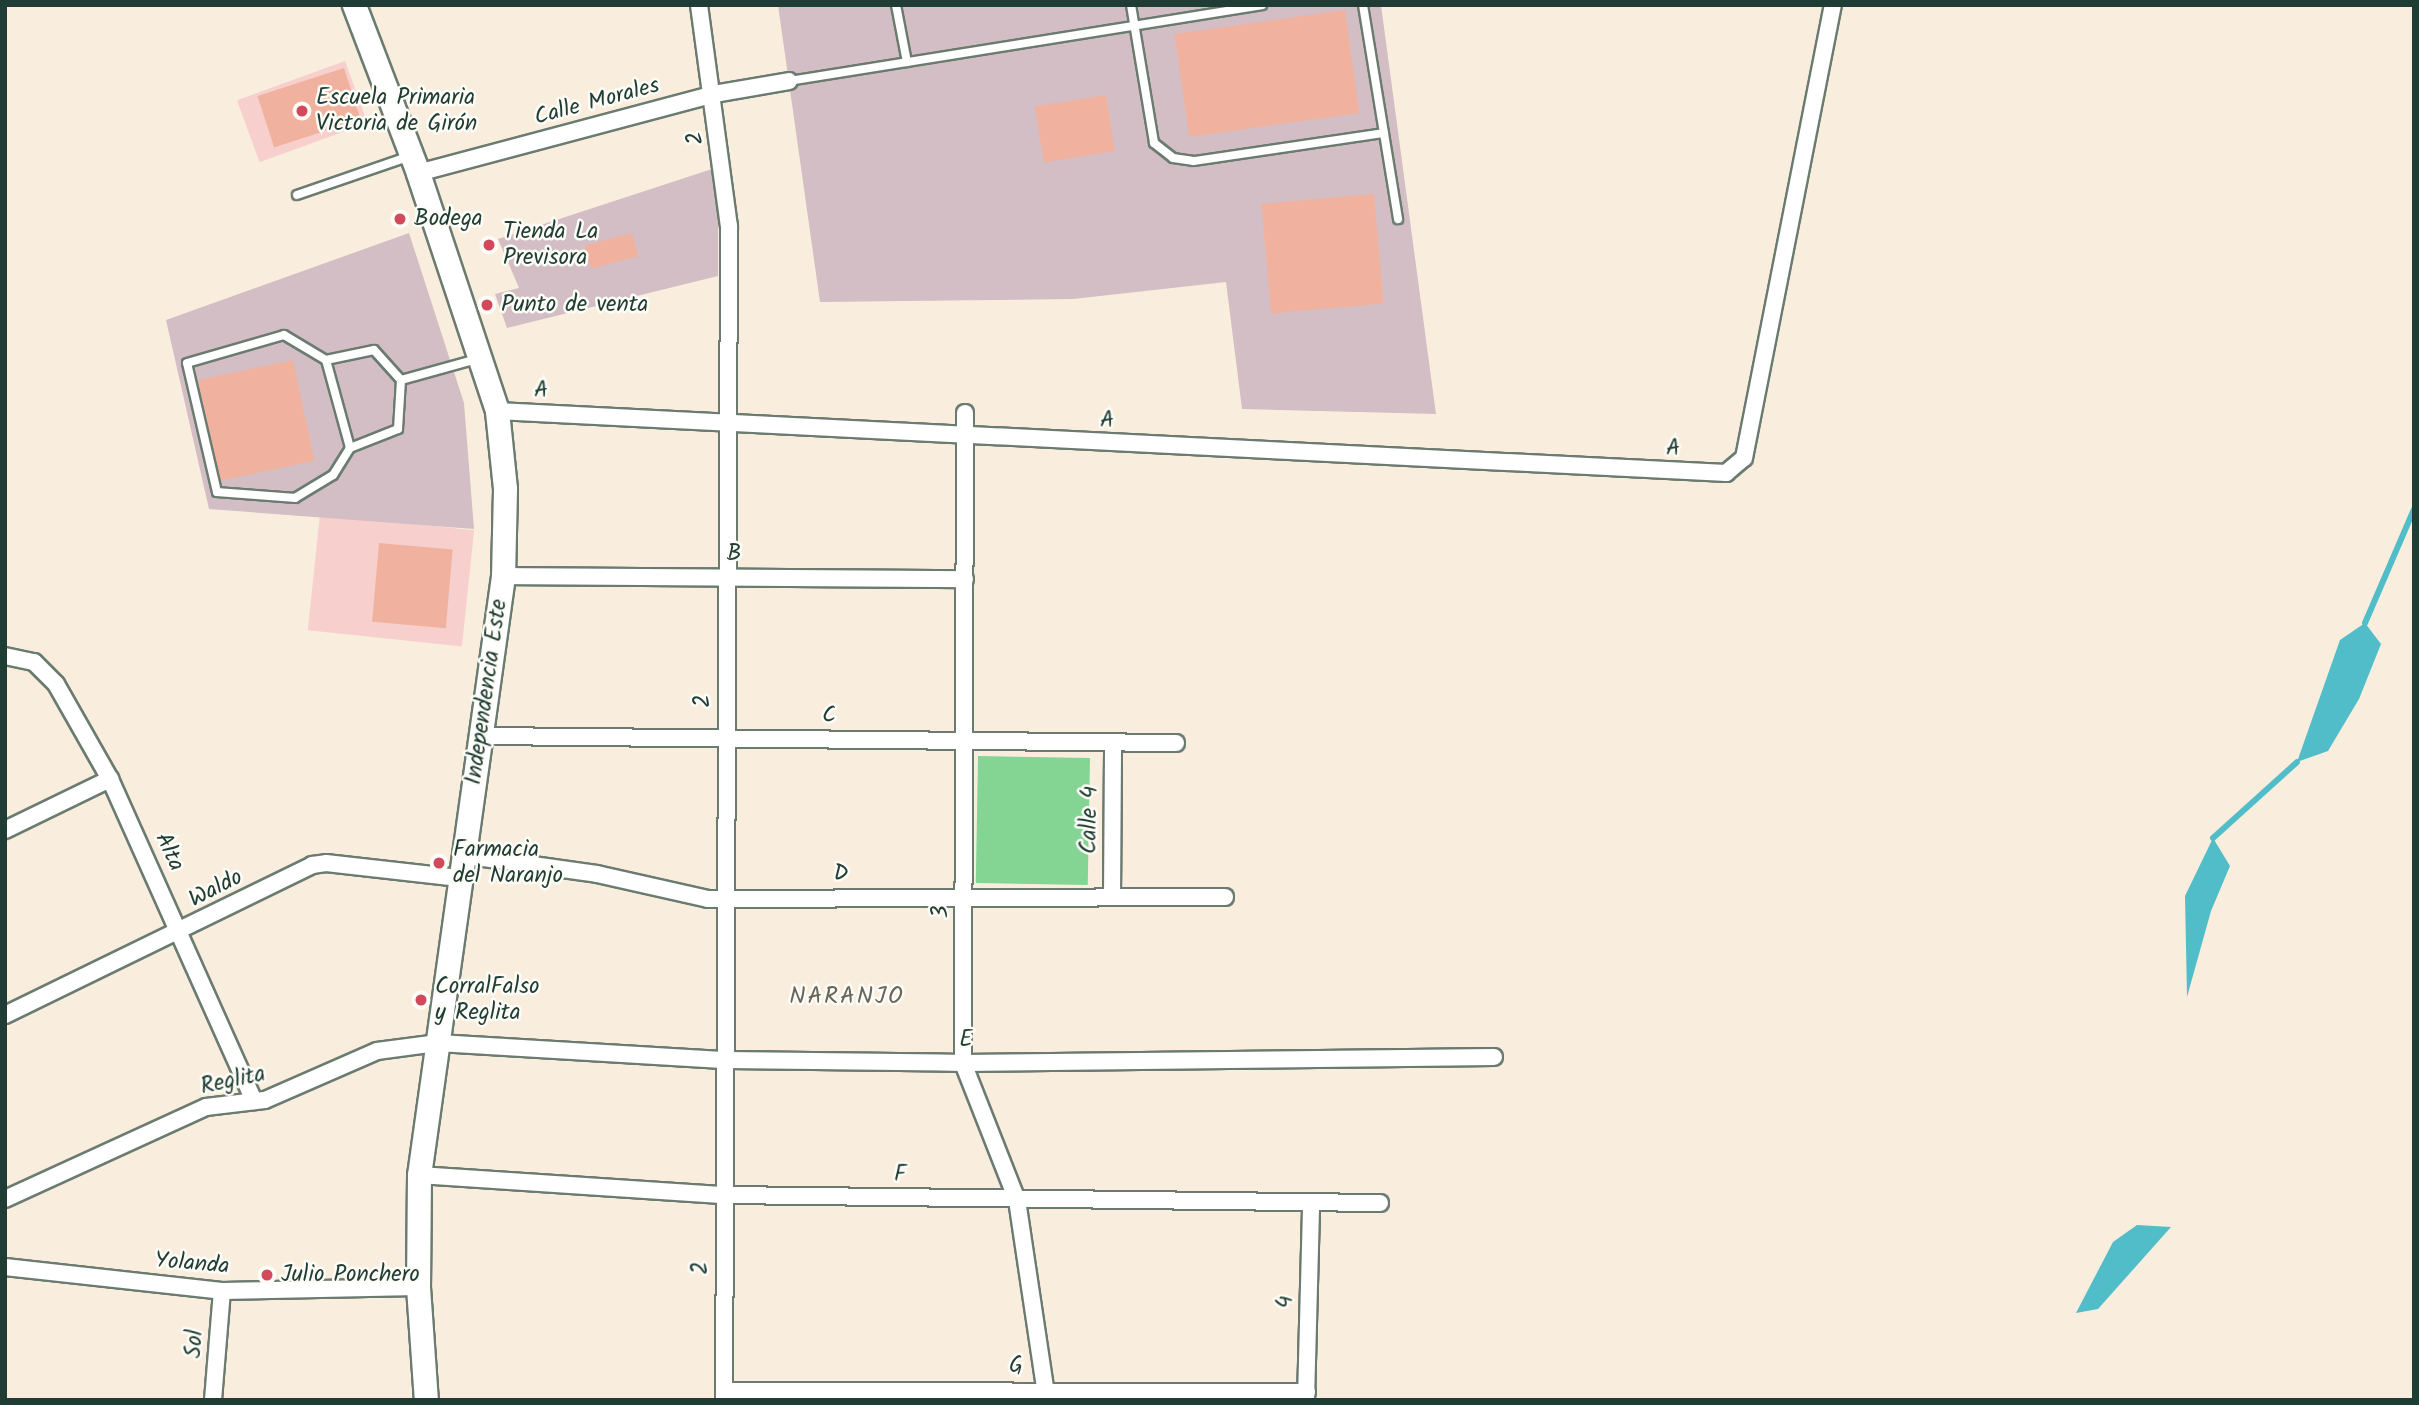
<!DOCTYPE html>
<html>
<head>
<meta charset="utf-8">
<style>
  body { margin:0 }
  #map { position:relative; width:2419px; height:1405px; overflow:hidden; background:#f9eede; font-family:Kalam,sans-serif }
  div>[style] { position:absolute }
  .built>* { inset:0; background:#f7d0ce; transform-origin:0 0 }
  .industrial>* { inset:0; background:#d2bec4 }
  .green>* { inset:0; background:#84d494; transform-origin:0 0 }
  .water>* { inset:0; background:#50bdc9 }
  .stream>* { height:6px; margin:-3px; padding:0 3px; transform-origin:3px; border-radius:3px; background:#50bdc9 }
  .building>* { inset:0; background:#f0b29e; transform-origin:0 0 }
  .roads { filter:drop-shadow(2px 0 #6b7b70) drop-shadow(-2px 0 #6b7b70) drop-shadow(0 2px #6b7b70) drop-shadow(0 -2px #6b7b70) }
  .lane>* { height:8px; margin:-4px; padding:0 4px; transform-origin:4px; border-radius:4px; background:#fff }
  .street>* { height:16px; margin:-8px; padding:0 8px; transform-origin:8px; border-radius:8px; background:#fff }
  .secondary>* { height:23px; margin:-11.5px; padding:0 11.5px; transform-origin:11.5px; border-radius:11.5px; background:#fff }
  .dots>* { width:19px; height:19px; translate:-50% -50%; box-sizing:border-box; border:4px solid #fdfcf7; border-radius:50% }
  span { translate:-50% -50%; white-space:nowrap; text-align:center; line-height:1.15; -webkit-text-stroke:5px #fdfcf7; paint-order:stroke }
  .poi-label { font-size:23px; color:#1f3d34 }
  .left { translate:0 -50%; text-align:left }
  .street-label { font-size:23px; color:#1f3d34 }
  .neighbourhood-label { font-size:24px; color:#686659; letter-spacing:2px }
  .frame { position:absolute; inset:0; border:7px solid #1f3d34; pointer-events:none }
</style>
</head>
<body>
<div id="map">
  <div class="built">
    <i style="left:345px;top:61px;width:66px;height:115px;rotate:70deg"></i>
    <i style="left:320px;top:514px;width:155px;height:117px;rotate:6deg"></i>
  </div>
  <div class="industrial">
    <i style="clip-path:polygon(778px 5px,1381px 5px,1436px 414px,1242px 409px,1226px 282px,1073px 299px,820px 302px)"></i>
    <i style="clip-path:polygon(712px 169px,718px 210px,718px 276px,507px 328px,495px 294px,519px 288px,498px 239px)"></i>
    <i style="clip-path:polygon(409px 233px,464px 403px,474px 529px,209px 509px,166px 320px)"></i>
  </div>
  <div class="green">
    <i style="left:978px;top:756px;width:112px;height:127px;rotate:1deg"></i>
  </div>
  <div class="water">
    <i style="clip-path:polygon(2365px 623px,2381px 644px,2359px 699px,2328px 751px,2297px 762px,2340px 640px)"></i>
    <i style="clip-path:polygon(2213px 838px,2230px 866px,2211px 911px,2187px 997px,2185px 896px)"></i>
    <i style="clip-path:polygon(2137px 1225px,2171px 1227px,2098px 1309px,2076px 1313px,2113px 1242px)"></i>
  </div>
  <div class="stream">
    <i style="left:2365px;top:623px;width:124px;rotate:-66.7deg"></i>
    <i style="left:2213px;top:838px;width:113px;rotate:-42.1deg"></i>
  </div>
  <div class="building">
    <i style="left:1345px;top:10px;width:104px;height:172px;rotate:82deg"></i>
    <i style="left:344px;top:68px;width:54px;height:91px;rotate:72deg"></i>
    <i style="left:1106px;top:95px;width:57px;height:72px;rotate:81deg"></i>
    <i style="left:1374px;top:194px;width:110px;height:113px;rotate:85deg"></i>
    <i style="left:632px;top:233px;width:24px;height:49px;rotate:75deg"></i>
    <i style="left:293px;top:360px;width:103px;height:97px;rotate:78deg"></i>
    <i style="left:379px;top:543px;width:74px;height:79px;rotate:5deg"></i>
  </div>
  <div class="roads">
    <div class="lane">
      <i style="left:896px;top:5px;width:58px;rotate:79.1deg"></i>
      <i style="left:1131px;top:5px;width:140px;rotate:80.5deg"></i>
      <i style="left:1154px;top:143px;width:24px;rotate:38deg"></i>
      <i style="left:1173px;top:158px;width:21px;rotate:8deg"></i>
      <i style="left:1194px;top:161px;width:192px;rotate:-8.4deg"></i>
      <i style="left:1363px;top:5px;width:217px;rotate:80.7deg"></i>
      <i style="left:789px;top:81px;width:479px;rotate:-9.1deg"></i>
      <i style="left:297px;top:195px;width:120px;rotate:-19deg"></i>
      <i style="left:326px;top:360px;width:91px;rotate:74.7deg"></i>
      <i style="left:401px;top:380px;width:49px;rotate:93.5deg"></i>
      <i style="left:398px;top:429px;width:52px;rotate:158.4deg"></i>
      <i style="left:350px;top:448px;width:32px;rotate:122deg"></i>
      <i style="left:333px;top:475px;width:44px;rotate:148.8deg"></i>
      <i style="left:295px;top:498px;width:78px;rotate:-175.6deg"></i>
      <i style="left:217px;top:492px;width:132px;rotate:-103.1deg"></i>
      <i style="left:187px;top:363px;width:101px;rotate:-16.1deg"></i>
      <i style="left:284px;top:335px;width:49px;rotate:30.8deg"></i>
      <i style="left:326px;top:360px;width:49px;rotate:-11.8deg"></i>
      <i style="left:374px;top:350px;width:40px;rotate:48deg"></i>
      <i style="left:401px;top:380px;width:79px;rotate:-15.4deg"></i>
    </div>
    <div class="street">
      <i style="left:699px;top:5px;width:223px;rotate:82.3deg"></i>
      <i style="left:729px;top:226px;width:1174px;rotate:90.24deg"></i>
      <i style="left:418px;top:173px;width:306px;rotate:-14.9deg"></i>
      <i style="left:714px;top:94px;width:76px;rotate:-9.8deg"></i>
      <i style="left:497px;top:411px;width:1231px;rotate:2.89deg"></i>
      <i style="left:1726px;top:473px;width:23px;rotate:-40deg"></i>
      <i style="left:1744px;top:458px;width:462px;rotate:-78.9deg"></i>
      <i style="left:965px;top:413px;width:650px;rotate:90.18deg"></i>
      <i style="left:963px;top:1063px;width:147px;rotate:68.5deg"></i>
      <i style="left:1017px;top:1200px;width:202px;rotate:81.5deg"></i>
      <i style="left:503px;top:576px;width:462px;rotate:0.4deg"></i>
      <i style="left:5px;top:656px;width:30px;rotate:12deg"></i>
      <i style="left:34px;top:662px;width:31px;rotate:45deg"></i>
      <i style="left:56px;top:684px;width:109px;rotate:60.4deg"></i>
      <i style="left:110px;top:779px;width:353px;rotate:65.9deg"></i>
      <i style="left:482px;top:736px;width:694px;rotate:0.58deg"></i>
      <i style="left:5px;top:830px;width:117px;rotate:-25.9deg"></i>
      <i style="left:462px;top:855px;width:136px;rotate:8deg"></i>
      <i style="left:597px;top:874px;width:114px;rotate:12.7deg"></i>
      <i style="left:708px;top:899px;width:517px;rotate:-0.22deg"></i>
      <i style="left:1112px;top:897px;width:155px;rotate:-89.6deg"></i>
      <i style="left:5px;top:1015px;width:342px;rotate:-26deg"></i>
      <i style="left:312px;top:865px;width:14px;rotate:-8deg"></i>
      <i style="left:326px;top:863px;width:134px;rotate:6.4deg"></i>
      <i style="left:419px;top:1175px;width:306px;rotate:3.8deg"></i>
      <i style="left:724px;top:1195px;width:656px;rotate:0.7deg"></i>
      <i style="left:5px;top:1199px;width:221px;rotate:-24.6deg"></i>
      <i style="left:206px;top:1107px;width:59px;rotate:-6.8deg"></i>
      <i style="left:265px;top:1100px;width:122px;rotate:-23.6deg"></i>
      <i style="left:377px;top:1051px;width:62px;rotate:-7.5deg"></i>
      <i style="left:438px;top:1043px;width:289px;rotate:3.4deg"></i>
      <i style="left:727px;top:1060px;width:236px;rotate:0.7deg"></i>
      <i style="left:963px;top:1063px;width:531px;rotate:-0.65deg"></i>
      <i style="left:5px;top:1267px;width:218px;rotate:6.3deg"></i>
      <i style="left:222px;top:1291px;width:196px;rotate:-1.2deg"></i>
      <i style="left:724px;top:1391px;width:583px;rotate:0.1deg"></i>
      <i style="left:213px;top:1400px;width:109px;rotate:-85.3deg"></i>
      <i style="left:1306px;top:1400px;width:194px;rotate:-88.5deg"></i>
    </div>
    <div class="secondary">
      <i style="left:354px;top:5px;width:180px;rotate:69.1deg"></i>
      <i style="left:418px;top:173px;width:251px;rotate:71.6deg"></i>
      <i style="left:497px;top:411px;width:78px;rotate:84.1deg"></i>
      <i style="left:505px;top:489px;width:87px;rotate:91.3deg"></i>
      <i style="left:503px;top:576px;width:605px;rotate:97.98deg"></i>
      <i style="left:419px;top:1175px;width:112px;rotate:90.5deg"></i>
      <i style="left:418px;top:1287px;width:113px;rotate:86deg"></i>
    </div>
  </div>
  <div class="dots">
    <i style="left:302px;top:111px;background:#d1495b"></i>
    <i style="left:400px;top:219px;background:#d1495b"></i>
    <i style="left:489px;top:245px;background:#d1495b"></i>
    <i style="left:487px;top:305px;background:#d1495b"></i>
    <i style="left:439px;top:863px;background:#d1495b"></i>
    <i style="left:421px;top:1000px;background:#d1495b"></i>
    <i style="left:267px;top:1275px;background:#d1495b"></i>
  </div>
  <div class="poi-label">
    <span class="left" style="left:316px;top:111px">Escuela Primaria<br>Victoria de Girón</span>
    <span class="left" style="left:414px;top:219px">Bodega</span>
    <span class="left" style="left:503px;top:245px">Tienda La<br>Previsora</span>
    <span class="left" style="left:501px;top:305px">Punto de venta</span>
    <span class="left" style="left:453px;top:863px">Farmacia<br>del Naranjo</span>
    <span class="left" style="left:435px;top:1000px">CorralFalso<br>y Reglita</span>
    <span class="left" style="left:281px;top:1275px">Julio Ponchero</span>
  </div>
  <div class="street-label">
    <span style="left:597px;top:102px;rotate:-15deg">Calle Morales</span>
    <span style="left:696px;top:138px;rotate:-97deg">2</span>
    <span style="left:541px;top:391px;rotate:3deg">A</span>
    <span style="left:1107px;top:421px;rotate:3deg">A</span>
    <span style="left:1673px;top:449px;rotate:3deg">A</span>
    <span style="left:734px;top:554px">B</span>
    <span style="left:487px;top:692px;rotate:-82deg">Independencia Este</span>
    <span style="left:703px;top:701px;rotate:-90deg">2</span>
    <span style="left:829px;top:716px;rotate:1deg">C</span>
    <span style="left:1090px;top:820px;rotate:-89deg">Calle 4</span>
    <span style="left:169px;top:852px;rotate:65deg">Alta</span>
    <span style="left:841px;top:874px;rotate:-1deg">D</span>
    <span style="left:216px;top:889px;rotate:-27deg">Waldo</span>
    <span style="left:941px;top:912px;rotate:-90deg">3</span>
    <span style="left:966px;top:1040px">E</span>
    <span style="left:233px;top:1081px;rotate:-12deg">Reglita</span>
    <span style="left:900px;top:1175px;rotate:1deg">F</span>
    <span style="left:192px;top:1264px;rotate:5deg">Yolanda</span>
    <span style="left:701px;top:1268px;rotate:-90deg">2</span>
    <span style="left:1286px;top:1302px;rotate:-89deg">4</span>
    <span style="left:195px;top:1344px;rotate:-85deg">Sol</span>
    <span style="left:1016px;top:1366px">G</span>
  </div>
  <div class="neighbourhood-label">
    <span style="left:847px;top:997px">NARANJO</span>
  </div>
  <div class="frame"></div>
</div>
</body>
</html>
